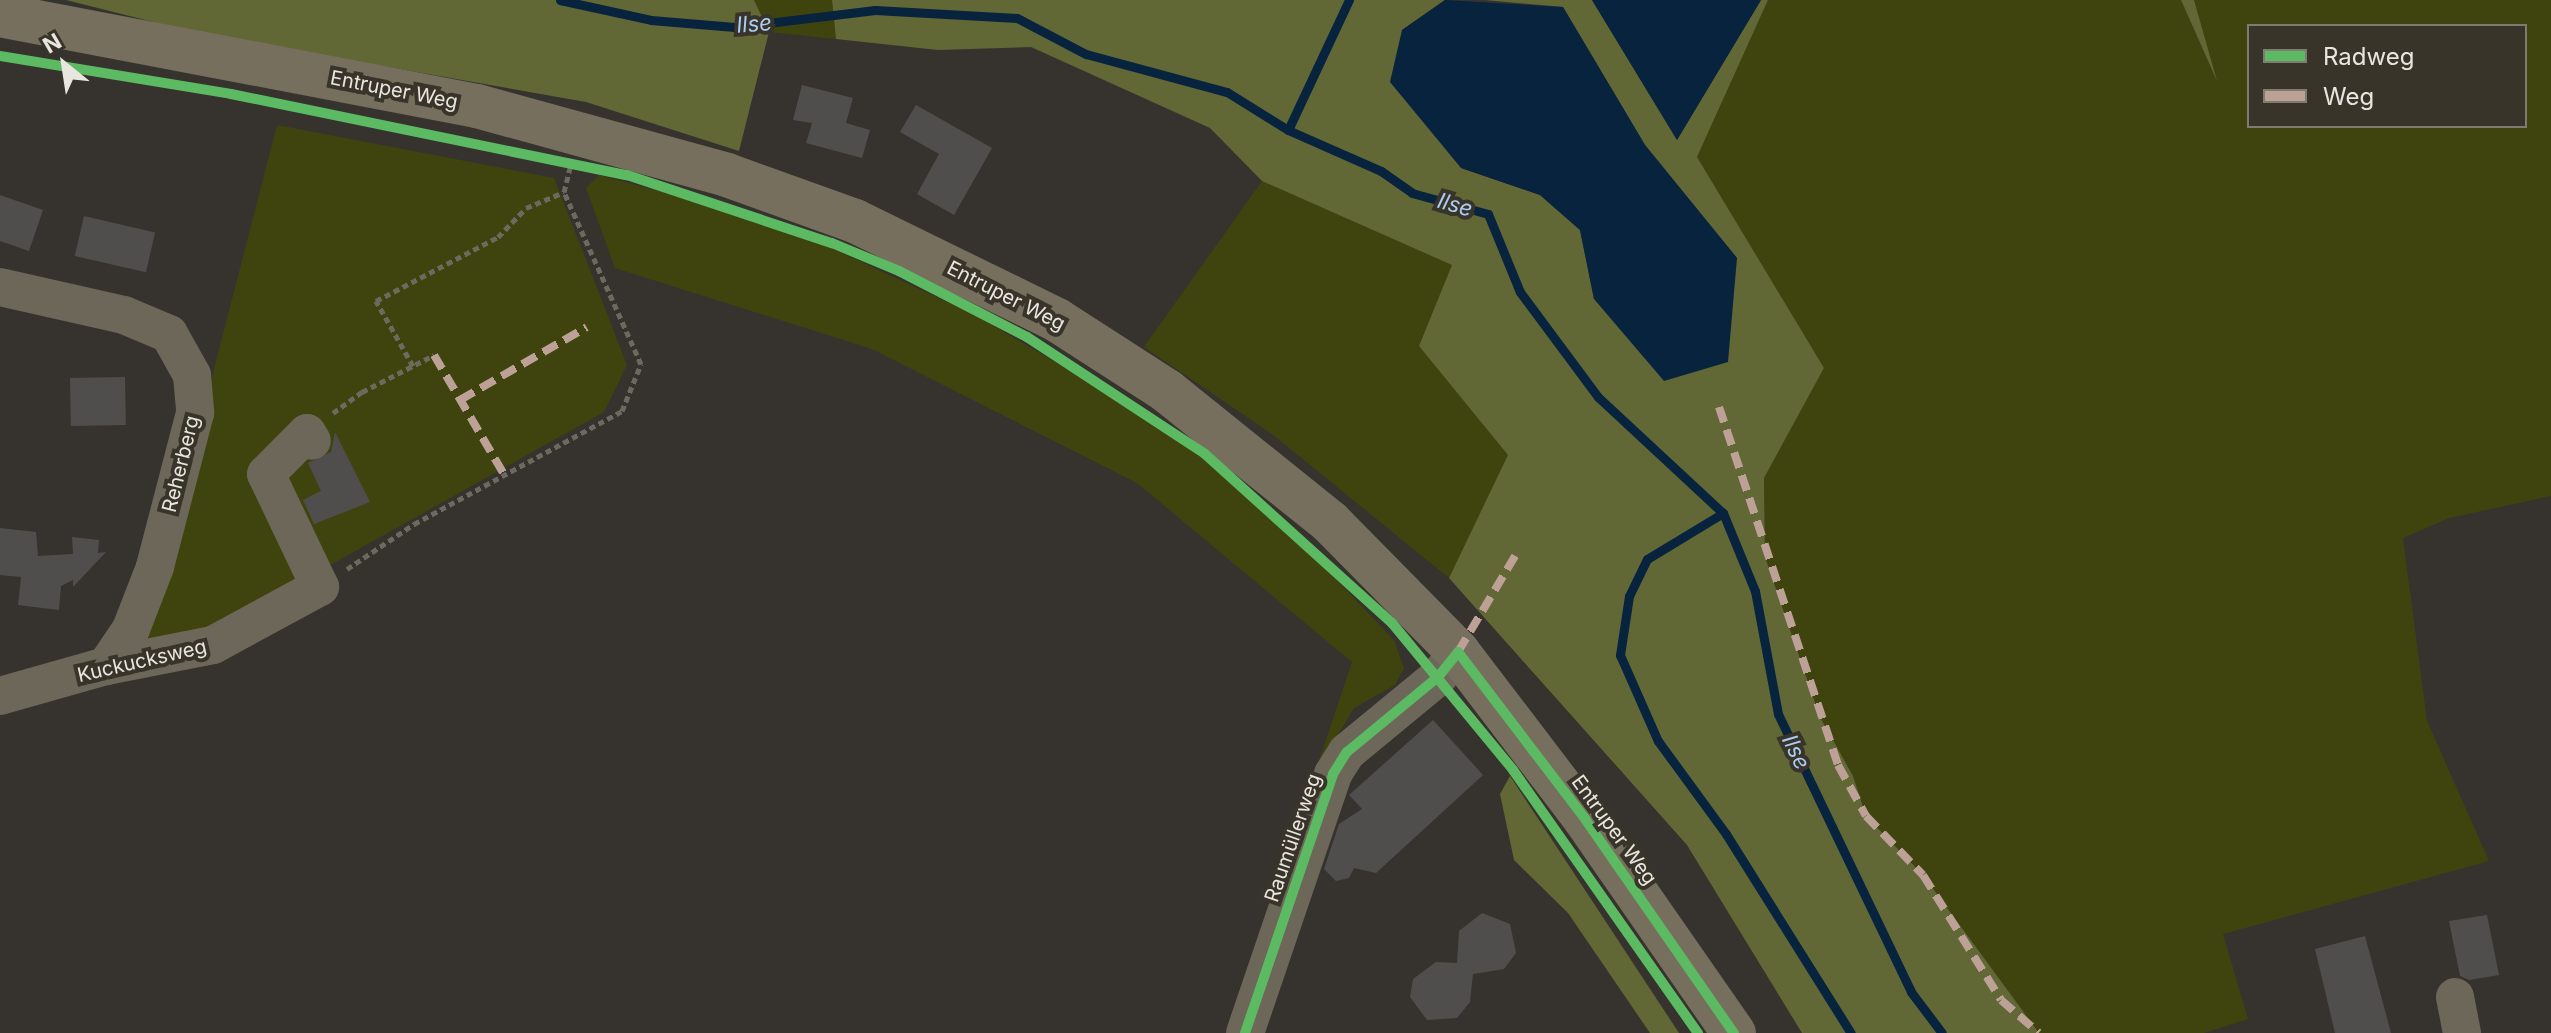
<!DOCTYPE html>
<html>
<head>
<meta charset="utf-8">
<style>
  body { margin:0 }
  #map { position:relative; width:2551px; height:1033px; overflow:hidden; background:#36332e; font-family:Inter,sans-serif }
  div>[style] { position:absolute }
  .green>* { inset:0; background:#3f440e }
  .forest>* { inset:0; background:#616835 }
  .water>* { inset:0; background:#08233d }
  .stream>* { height:9px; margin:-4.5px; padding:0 4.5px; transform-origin:4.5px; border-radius:4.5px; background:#08233d }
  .building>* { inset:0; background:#504e4d; transform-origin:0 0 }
  .path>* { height:5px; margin-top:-2.5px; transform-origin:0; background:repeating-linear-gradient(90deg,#6d695f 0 6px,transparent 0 10px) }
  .minor>* { height:38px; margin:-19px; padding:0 19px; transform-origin:19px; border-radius:19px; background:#6c6759 }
  .major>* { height:44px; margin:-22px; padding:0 22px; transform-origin:22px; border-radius:22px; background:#776f5e }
  .quiet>* { height:8px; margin-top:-4px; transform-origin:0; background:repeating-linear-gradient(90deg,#bda197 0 16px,transparent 0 24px) }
  .cycleway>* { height:10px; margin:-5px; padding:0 5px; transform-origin:5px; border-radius:5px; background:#5cba63 }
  span { translate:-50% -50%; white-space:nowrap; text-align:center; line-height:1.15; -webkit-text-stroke:8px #39342a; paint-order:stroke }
  .street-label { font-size:20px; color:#e9e5df }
  .water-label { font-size:22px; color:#aacef5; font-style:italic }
  .legend { position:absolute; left:2247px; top:24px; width:280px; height:104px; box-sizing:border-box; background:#39342a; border:2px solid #7f7b72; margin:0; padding:10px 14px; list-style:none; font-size:24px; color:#e9e5df }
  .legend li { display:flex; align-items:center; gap:16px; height:40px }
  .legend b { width:40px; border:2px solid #7f7b72 }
  .north { position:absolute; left:24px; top:24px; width:80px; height:80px; -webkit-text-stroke:6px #39342a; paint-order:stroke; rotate:330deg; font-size:22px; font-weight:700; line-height:32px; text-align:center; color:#e9e5df }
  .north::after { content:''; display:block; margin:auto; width:28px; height:36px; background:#e9e5df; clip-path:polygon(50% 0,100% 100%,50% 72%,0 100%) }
</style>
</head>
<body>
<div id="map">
  <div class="green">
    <i style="clip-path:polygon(754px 0,832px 0,836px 39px,769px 32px)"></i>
    <i style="clip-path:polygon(evenodd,1768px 0,2181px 0,2214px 74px,2194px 0,2551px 0,2551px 496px,2449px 518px,2403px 538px,2427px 721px,2489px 861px,2223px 934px,2248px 1019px,2204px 1033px,2039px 1033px,1923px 875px,1866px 816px,1853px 776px,1820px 717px,1765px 557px,1764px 478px,1824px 368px,1697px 157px,1768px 0,2249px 26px,2525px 26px,2525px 126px,2249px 126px,2249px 26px)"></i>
    <i style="clip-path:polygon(277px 125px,554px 178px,627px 365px,604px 412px,205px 635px,143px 644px)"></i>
    <i style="clip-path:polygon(599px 175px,729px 210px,829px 247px,975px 315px,1128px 405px,1199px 455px,1301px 543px,1394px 640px,1404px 668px,1395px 685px,1354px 708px,1315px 773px,1352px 662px,1137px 483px,872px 349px,615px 268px,586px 188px)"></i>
    <i style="clip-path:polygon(1262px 181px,1453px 265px,1419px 346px,1509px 455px,1449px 578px,1272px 434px,1144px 347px)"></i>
  </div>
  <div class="forest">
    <i style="clip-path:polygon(66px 0,754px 0,769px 32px,739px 151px,586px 102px,201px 34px)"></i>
    <i style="clip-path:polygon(832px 0,1445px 0,1402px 30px,1461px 168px,1540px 195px,1580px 230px,1594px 299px,1737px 258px,1645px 145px,1563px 7px,1485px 0,1592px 0,1677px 140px,1761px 0,1768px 0,1697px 157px,1824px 368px,1764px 478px,1765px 557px,1820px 717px,1853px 776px,1866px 816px,1923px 875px,2039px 1033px,1802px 1033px,1687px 845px,1449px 578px,1508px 455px,1419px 346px,1452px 265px,1262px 181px,1210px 128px,1031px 47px,938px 50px,836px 39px)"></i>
    <i style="clip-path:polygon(2181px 0,2194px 0,2217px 81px)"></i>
    <i style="clip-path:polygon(1510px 776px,1679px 1033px,1650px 1033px,1568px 913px,1514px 860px,1500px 794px)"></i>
  </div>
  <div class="water">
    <i style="clip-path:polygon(1445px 0,1563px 7px,1645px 145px,1737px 258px,1728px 362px,1664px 381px,1594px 299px,1580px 230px,1540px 195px,1461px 168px,1390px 82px,1402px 30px)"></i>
    <i style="clip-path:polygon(1592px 0,1761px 0,1677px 140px)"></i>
  </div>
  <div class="stream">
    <i style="left:560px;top:0;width:93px;rotate:12.4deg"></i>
    <i style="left:651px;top:20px;width:84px;rotate:4.8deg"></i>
    <i style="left:735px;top:27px;width:141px;rotate:-6.9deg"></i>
    <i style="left:875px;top:10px;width:142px;rotate:3.2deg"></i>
    <i style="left:1017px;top:18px;width:78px;rotate:27.6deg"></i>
    <i style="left:1086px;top:54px;width:146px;rotate:15.1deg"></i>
    <i style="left:1227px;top:92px;width:72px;rotate:31.9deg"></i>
    <i style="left:1288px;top:130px;width:102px;rotate:23.8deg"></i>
    <i style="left:1381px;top:171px;width:38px;rotate:35deg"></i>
    <i style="left:1412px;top:193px;width:79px;rotate:15.4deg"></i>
    <i style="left:1488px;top:214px;width:84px;rotate:67.7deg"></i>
    <i style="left:1520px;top:292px;width:131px;rotate:53.4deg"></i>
    <i style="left:1598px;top:397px;width:171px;rotate:42.9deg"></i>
    <i style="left:1723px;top:513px;width:84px;rotate:67.7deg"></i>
    <i style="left:1755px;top:591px;width:125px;rotate:79.4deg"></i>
    <i style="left:1778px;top:714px;width:308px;rotate:64.4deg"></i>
    <i style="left:1911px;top:992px;width:51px;rotate:52.9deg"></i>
    <i style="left:1288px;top:130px;width:144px;rotate:-64.9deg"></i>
    <i style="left:1723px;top:513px;width:89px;rotate:148.8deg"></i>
    <i style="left:1647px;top:559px;width:41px;rotate:115.9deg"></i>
    <i style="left:1629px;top:596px;width:60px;rotate:98.7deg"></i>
    <i style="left:1620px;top:655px;width:94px;rotate:66.2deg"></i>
    <i style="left:1658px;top:741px;width:115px;rotate:53.8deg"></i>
    <i style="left:1726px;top:834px;width:235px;rotate:57.9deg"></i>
  </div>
  <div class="building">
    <i style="clip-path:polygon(802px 85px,853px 98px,846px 123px,870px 130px,862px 158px,806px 143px,812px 123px,793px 120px)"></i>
    <i style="clip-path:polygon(916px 105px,992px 148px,954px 215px,917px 194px,939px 154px,900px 132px)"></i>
    <i style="clip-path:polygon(0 195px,43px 210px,29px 251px,0 241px)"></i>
    <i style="left:84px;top:216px;width:73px;height:41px;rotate:13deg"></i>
    <i style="left:125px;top:377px;width:48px;height:55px;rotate:89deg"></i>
    <i style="clip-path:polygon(335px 432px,370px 502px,314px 524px,303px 500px,321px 491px,308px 463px,331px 452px)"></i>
    <i style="clip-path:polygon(0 528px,36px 532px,38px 556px,73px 554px,72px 537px,99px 540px,98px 553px,106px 552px,73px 587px,73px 580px,61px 586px,59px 610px,18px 605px,21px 577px,0 575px)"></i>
    <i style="clip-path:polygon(1433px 720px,1483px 775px,1376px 873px,1354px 868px,1349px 878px,1336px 881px,1324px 869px,1339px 824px,1362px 809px,1349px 795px)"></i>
    <i style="clip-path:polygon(1482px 913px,1510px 924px,1516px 953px,1504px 969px,1473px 974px,1470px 1002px,1457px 1018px,1427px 1020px,1410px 997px,1413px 979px,1436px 962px,1457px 963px,1459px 931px)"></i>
    <i style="clip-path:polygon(2487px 915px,2499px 975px,2469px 980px,2460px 976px,2449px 921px)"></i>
    <i style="clip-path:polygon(2365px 936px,2391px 1033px,2335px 1033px,2315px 949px)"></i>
  </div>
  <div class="path">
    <i style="left:413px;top:366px;width:75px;rotate:-119.6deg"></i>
    <i style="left:376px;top:301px;width:138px;rotate:-27.7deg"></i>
    <i style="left:498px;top:237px;width:40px;rotate:-46deg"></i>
    <i style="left:526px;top:208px;width:41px;rotate:-22.8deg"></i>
    <i style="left:564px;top:192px;width:25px;rotate:-76deg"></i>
    <i style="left:333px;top:413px;width:36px;rotate:-36deg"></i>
    <i style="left:362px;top:392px;width:81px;rotate:-27.2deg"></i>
    <i style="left:347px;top:569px;width:81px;rotate:-33.9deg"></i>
    <i style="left:414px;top:524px;width:237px;rotate:-28.5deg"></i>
    <i style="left:622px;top:411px;width:51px;rotate:-68deg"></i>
    <i style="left:641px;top:364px;width:188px;rotate:-114.1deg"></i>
  </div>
  <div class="minor">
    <i style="left:0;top:287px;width:127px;rotate:12.7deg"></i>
    <i style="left:124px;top:315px;width:49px;rotate:22.9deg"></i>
    <i style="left:169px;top:334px;width:47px;rotate:60.7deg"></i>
    <i style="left:192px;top:375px;width:38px;rotate:85deg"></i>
    <i style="left:195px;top:413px;width:159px;rotate:104.6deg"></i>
    <i style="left:155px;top:567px;width:66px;rotate:111.2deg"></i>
    <i style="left:131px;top:629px;width:45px;rotate:124deg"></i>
    <i style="left:0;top:696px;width:110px;rotate:-15.8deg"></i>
    <i style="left:106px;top:666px;width:109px;rotate:-11.1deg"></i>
    <i style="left:213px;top:645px;width:122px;rotate:-28.5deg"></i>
    <i style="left:320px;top:587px;width:125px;rotate:-115.5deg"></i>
    <i style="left:266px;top:474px;width:58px;rotate:-45deg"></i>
    <i style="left:307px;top:433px;width:9px;rotate:58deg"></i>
    <i style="left:2455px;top:997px;width:37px;rotate:79deg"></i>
    <i style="left:1245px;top:1033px;width:274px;rotate:-71.2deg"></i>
    <i style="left:1333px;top:774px;width:26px;rotate:-58deg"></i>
    <i style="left:1347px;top:752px;width:118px;rotate:-39.5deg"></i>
    <i style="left:1438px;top:677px;width:32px;rotate:-51deg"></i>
  </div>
  <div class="major">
    <i style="left:0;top:15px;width:486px;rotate:10.8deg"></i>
    <i style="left:477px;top:106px;width:259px;rotate:15.4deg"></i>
    <i style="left:727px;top:175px;width:136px;rotate:19.8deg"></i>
    <i style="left:855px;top:221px;width:225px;rotate:26.1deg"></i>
    <i style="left:1057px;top:320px;width:131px;rotate:32.8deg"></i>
    <i style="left:1167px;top:391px;width:209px;rotate:38.8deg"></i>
    <i style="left:1330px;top:522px;width:182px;rotate:45.4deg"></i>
    <i style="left:1458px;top:652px;width:210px;rotate:52.7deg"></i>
    <i style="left:1585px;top:819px;width:261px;rotate:55.2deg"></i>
  </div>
  <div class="quiet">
    <i style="left:434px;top:355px;width:140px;rotate:59.6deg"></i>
    <i style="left:460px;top:400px;width:146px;rotate:-29.9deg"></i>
    <i style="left:1719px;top:407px;width:377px;rotate:71.6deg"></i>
    <i style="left:1838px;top:765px;width:58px;rotate:61.2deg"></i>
    <i style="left:1866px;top:816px;width:82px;rotate:46deg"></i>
    <i style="left:1923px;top:875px;width:147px;rotate:58deg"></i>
    <i style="left:2001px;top:1000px;width:50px;rotate:41deg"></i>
    <i style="left:1458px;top:652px;width:112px;rotate:-59.3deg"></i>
  </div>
  <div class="cycleway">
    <i style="left:0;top:56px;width:234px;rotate:9.3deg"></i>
    <i style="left:231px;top:94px;width:404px;rotate:11.6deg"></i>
    <i style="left:627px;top:175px;width:216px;rotate:18.4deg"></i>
    <i style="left:832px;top:243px;width:73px;rotate:22.7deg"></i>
    <i style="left:899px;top:271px;width:144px;rotate:27.3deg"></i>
    <i style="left:1027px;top:337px;width:213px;rotate:33.3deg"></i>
    <i style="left:1205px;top:454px;width:252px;rotate:42.1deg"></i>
    <i style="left:1392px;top:623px;width:190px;rotate:50.5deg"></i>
    <i style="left:1513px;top:770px;width:322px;rotate:54.9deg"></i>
    <i style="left:1245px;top:1033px;width:274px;rotate:-71.2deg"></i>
    <i style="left:1333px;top:774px;width:26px;rotate:-58deg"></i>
    <i style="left:1347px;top:752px;width:118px;rotate:-39.5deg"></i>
    <i style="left:1438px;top:677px;width:32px;rotate:-51deg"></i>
    <i style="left:1458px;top:652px;width:210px;rotate:52.7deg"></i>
    <i style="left:1585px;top:819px;width:261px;rotate:55.2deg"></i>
  </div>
  <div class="street-label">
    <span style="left:394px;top:90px;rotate:11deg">Entruper Weg</span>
    <span style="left:1006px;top:296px;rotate:27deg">Entruper Weg</span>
    <span style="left:181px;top:464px;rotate:-76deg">Reherberg</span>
    <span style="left:142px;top:661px;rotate:-13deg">Kuckucksweg</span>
    <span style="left:1614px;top:830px;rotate:54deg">Entruper Weg</span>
    <span style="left:1293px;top:838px;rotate:-71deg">Raumüllerweg</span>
  </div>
  <div class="water-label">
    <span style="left:754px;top:24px;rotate:-5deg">Ilse</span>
    <span style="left:1455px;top:205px;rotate:16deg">Ilse</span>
    <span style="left:1796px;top:752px;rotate:64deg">Ilse</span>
  </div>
  <ul class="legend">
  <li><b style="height:10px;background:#5cba63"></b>Radweg</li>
  <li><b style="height:10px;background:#bda197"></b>Weg</li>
  </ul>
  <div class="north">N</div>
</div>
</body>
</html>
